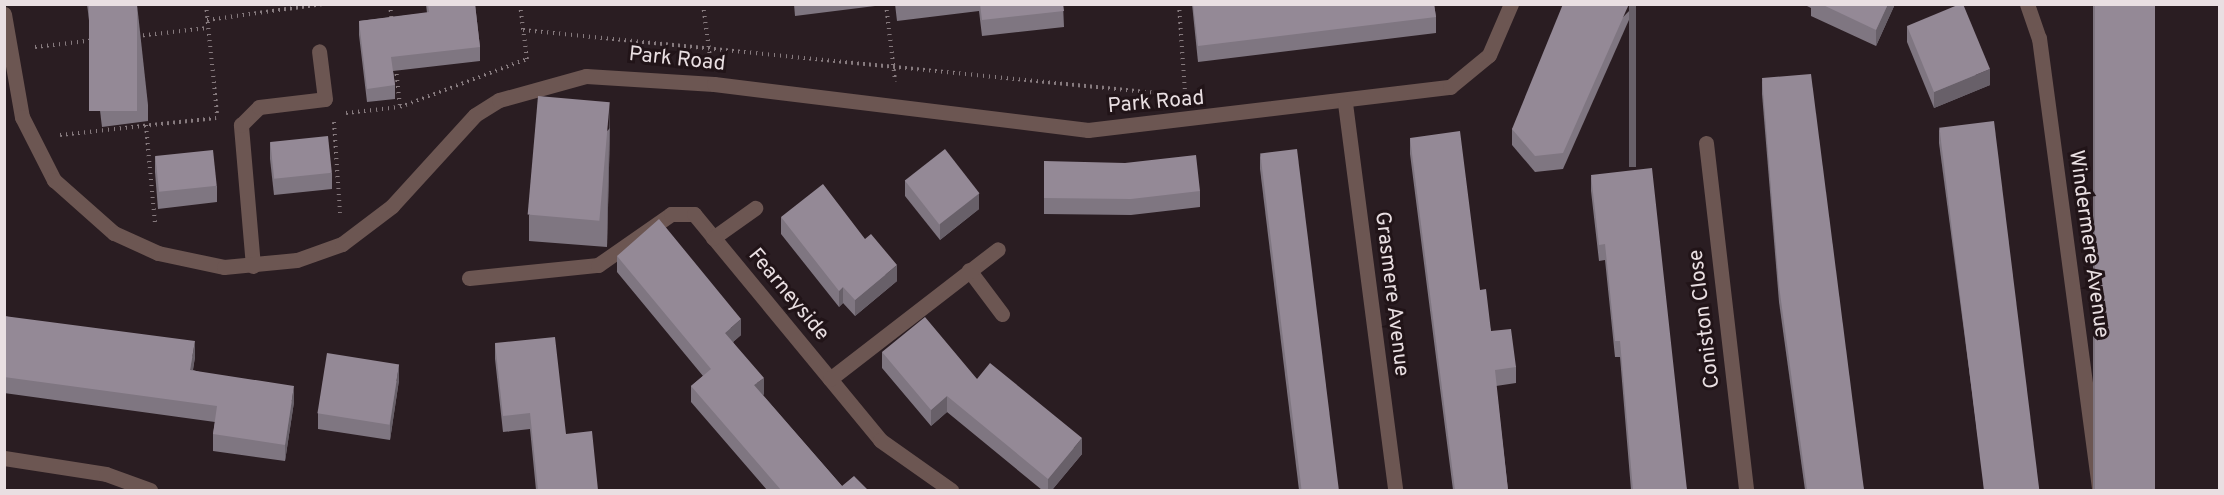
<!DOCTYPE html>
<html>
<head>
<meta charset="utf-8">
<style>
  body { margin:0 }
  #map { position:relative; width:2224px; height:495px; overflow:hidden; background:#2a1d22; font-family:Overpass,sans-serif }
  div>[style] { position:absolute }
  .path>* { height:4px; margin-top:-2px; transform-origin:0; background:repeating-linear-gradient(90deg,#867a7e 0 1.5px,transparent 0 6px) }
  .lane>* { height:15px; margin:-7.5px; padding:0 7.5px; transform-origin:7.5px; border-radius:7.5px; background:#6c5652 }
  .street>* { height:15px; margin:-7.5px; padding:0 7.5px; transform-origin:7.5px; border-radius:7.5px; background:#6c5652 }
  .wall>* { inset:0; background:#7f7681; transform-origin:0 0 }
  .shaded-wall>* { inset:0; background:#686069; transform-origin:0 0 }
  .building>* { inset:0; background:#948996; transform-origin:0 0 }
  span { translate:-50% -50%; white-space:nowrap; text-align:center; line-height:1.15; -webkit-text-stroke:6px #211418; paint-order:stroke }
  .street-label { font-size:21px; color:#e9dfe2 }
  .frame { position:absolute; inset:0; border:6px solid #e9dfe2; pointer-events:none }
</style>
</head>
<body>
<div id="map">
  <div class="path">
    <i style="left:206px;top:4px;width:111px;rotate:84.3deg"></i>
    <i style="left:390px;top:4px;width:18px;rotate:84deg"></i>
    <i style="left:520px;top:4px;width:56px;rotate:82.9deg"></i>
    <i style="left:703px;top:4px;width:53px;rotate:82.5deg"></i>
    <i style="left:886px;top:4px;width:78px;rotate:83.3deg"></i>
    <i style="left:1179px;top:4px;width:88px;rotate:86.1deg"></i>
    <i style="left:207px;top:20px;width:117px;rotate:-7.9deg"></i>
    <i style="left:523px;top:30px;width:636px;rotate:5.68deg"></i>
    <i style="left:137px;top:36px;width:71px;rotate:-6.4deg"></i>
    <i style="left:35px;top:47px;width:61px;rotate:-6.5deg"></i>
    <i style="left:396px;top:68px;width:39px;rotate:84deg"></i>
    <i style="left:346px;top:113px;width:54px;rotate:-6.3deg"></i>
    <i style="left:400px;top:107px;width:136px;rotate:-20.7deg"></i>
    <i style="left:334px;top:122px;width:91px;rotate:86.2deg"></i>
    <i style="left:146px;top:125px;width:98px;rotate:84.8deg"></i>
    <i style="left:60px;top:135px;width:157px;rotate:-6.2deg"></i>
  </div>
  <div class="lane">
    <i style="left:253px;top:266px;width:142px;rotate:-94.9deg"></i>
    <i style="left:241px;top:125px;width:25px;rotate:-45deg"></i>
    <i style="left:259px;top:107px;width:66px;rotate:-6.9deg"></i>
    <i style="left:325px;top:99px;width:48px;rotate:-97.1deg"></i>
    <i style="left:469px;top:278px;width:130px;rotate:-5.8deg"></i>
    <i style="left:598px;top:265px;width:89px;rotate:-34.9deg"></i>
    <i style="left:671px;top:214px;width:23px"></i>
  </div>
  <div class="street">
    <i style="left:2027px;top:4px;width:36px;rotate:71deg"></i>
    <i style="left:2039px;top:38px;width:456px;rotate:82.4deg"></i>
    <i style="left:4px;top:14px;width:105px;rotate:80.1deg"></i>
    <i style="left:22px;top:117px;width:71px;rotate:63.1deg"></i>
    <i style="left:54px;top:180px;width:80px;rotate:41.5deg"></i>
    <i style="left:114px;top:233px;width:48px;rotate:24.4deg"></i>
    <i style="left:158px;top:253px;width:67px;rotate:12deg"></i>
    <i style="left:224px;top:267px;width:73px;rotate:-5.5deg"></i>
    <i style="left:297px;top:260px;width:48px;rotate:-19.6deg"></i>
    <i style="left:342px;top:244px;width:63px;rotate:-37.2deg"></i>
    <i style="left:392px;top:206px;width:123px;rotate:-47.6deg"></i>
    <i style="left:475px;top:115px;width:28px;rotate:-32deg"></i>
    <i style="left:499px;top:100px;width:90px;rotate:-15.4deg"></i>
    <i style="left:586px;top:76px;width:128px;rotate:3.6deg"></i>
    <i style="left:714px;top:84px;width:377px;rotate:7deg"></i>
    <i style="left:1088px;top:130px;width:365px;rotate:-6.8deg"></i>
    <i style="left:1450px;top:87px;width:50px;rotate:-39.4deg"></i>
    <i style="left:1489px;top:55px;width:56px;rotate:-66.7deg"></i>
    <i style="left:1345px;top:103px;width:390px;rotate:82.6deg"></i>
    <i style="left:1706px;top:143px;width:349px;rotate:83.4deg"></i>
    <i style="left:694px;top:214px;width:293px;rotate:50.5deg"></i>
    <i style="left:880px;top:440px;width:87px;rotate:35.2deg"></i>
    <i style="left:713px;top:238px;width:52px;rotate:-35.5deg"></i>
    <i style="left:969px;top:270px;width:55px;rotate:53.1deg"></i>
    <i style="left:830px;top:379px;width:212px;rotate:-37.7deg"></i>
    <i style="left:4px;top:458px;width:103px;rotate:8.9deg"></i>
    <i style="left:106px;top:474px;width:47px;rotate:20deg"></i>
  </div>
  <div class="wall">
    <i style="clip-path:polygon(87px 4px,137px 4px,148px 105px,148px 121px,102px 127px)"></i>
    <i style="clip-path:polygon(426px 4px,475px 4px,480px 47px,480px 61px,393px 71px,395px 85px,395px 99px,367px 102px,359px 35px,359px 21px,427px 13px)"></i>
    <i style="clip-path:polygon(794px 4px,891px 4px,795px 16px)"></i>
    <i style="clip-path:polygon(895px 4px,1063px 4px,1064px 27px,982px 36px,979px 11px,897px 21px)"></i>
    <i style="clip-path:polygon(1192px 4px,1434px 4px,1436px 17px,1436px 33px,1198px 62px)"></i>
    <i style="clip-path:polygon(1636px 4px,1563px 169px,1535px 172px,1512px 145px,1512px 129px)"></i>
    <i style="clip-path:polygon(1803px 4px,1895px 4px,1876px 46px,1811px 16px,1811px 8px)"></i>
    <i style="left:2093px;top:4px;width:62px;height:490px"></i>
    <i style="clip-path:polygon(1907px 26px,1990px 85px,1934px 108px,1907px 42px)"></i>
    <i style="clip-path:polygon(1762px 78px,1864px 490px,1805px 490px,1779px 302px,1762px 94px)"></i>
    <i style="clip-path:polygon(1939px 127px,2039px 490px,1985px 490px,1939px 143px)"></i>
    <i style="clip-path:polygon(610px 128px,607px 247px,529px 241px,529px 215px)"></i>
    <i style="clip-path:polygon(1410px 138px,1480px 290px,1491px 331px,1516px 367px,1516px 383px,1496px 386px,1508px 490px,1453px 490px,1410px 154px)"></i>
    <i style="clip-path:polygon(270px 142px,332px 173px,332px 189px,274px 195px,270px 159px)"></i>
    <i style="clip-path:polygon(1260px 153px,1338px 490px,1299px 490px,1260px 169px)"></i>
    <i style="clip-path:polygon(155px 156px,217px 186px,217px 202px,158px 209px,155px 172px)"></i>
    <i style="clip-path:polygon(1044px 161px,1200px 191px,1200px 207px,1131px 215px,1044px 214px)"></i>
    <i style="clip-path:polygon(1591px 175px,1687px 490px,1631px 490px,1620px 357px,1615px 357px,1605px 260px,1599px 261px,1591px 191px)"></i>
    <i style="clip-path:polygon(905px 180px,979px 209px,940px 240px,905px 196px)"></i>
    <i style="clip-path:polygon(781px 217px,897px 281px,855px 316px,843px 303px,839px 307px,781px 234px)"></i>
    <i style="clip-path:polygon(617px 256px,741px 335px,733px 342px,764px 394px,763px 395px,842px 486px,868px 490px,767px 490px,691px 402px,691px 386px,703px 376px,617px 272px)"></i>
    <i style="clip-path:polygon(4px 316px,195px 357px,193px 370px,294px 402px,285px 461px,213px 451px,213px 434px,215px 422px,4px 393px)"></i>
    <i style="clip-path:polygon(495px 343px,566px 434px,598px 490px,536px 490px,530px 429px,503px 432px,495px 359px)"></i>
    <i style="clip-path:polygon(882px 352px,977px 379px,1082px 454px,1052px 490px,1042px 490px,947px 412px,931px 426px,882px 368px)"></i>
    <i style="clip-path:polygon(399px 380px,390px 440px,318px 429px,318px 413px)"></i>
  </div>
  <div class="shaded-wall">
    <i style="left:1629px;top:4px;width:7px;height:163px"></i>
    <i style="clip-path:polygon(1888px 4px,1895px 4px,1876px 46px,1876px 30px)"></i>
    <i style="clip-path:polygon(1990px 69px,1990px 85px,1934px 108px,1934px 92px)"></i>
    <i style="clip-path:polygon(610px 102px,610px 128px,607px 247px,607px 221px)"></i>
    <i style="clip-path:polygon(979px 193px,979px 209px,940px 240px,940px 223px)"></i>
    <i style="clip-path:polygon(897px 265px,897px 281px,855px 316px,855px 300px)"></i>
    <i style="clip-path:polygon(843px 287px,843px 303px,839px 307px,839px 291px)"></i>
    <i style="clip-path:polygon(741px 319px,741px 335px,725px 349px,725px 333px)"></i>
    <i style="clip-path:polygon(195px 341px,195px 357px,190px 386px,190px 370px)"></i>
    <i style="clip-path:polygon(399px 364px,399px 380px,390px 440px,390px 424px)"></i>
    <i style="clip-path:polygon(764px 378px,764px 394px,754px 401px,754px 385px)"></i>
    <i style="clip-path:polygon(294px 386px,294px 402px,285px 461px,285px 445px)"></i>
    <i style="clip-path:polygon(947px 396px,947px 412px,931px 426px,931px 410px)"></i>
    <i style="clip-path:polygon(1082px 438px,1082px 454px,1052px 490px,1048px 490px,1048px 479px)"></i>
  </div>
  <div class="building">
    <i style="left:89px;top:4px;width:48px;height:107px"></i>
    <i style="clip-path:polygon(428px 4px,475px 4px,480px 47px,391px 57px,395px 85px,367px 89px,359px 21px,429px 12px)"></i>
    <i style="clip-path:polygon(980px 4px,1063px 4px,1064px 11px,982px 20px)"></i>
    <i style="clip-path:polygon(1193px 4px,1434px 4px,1436px 17px,1198px 46px)"></i>
    <i style="clip-path:polygon(1563px 4px,1629px 4px,1563px 153px,1535px 156px,1512px 129px)"></i>
    <i style="clip-path:polygon(1821px 4px,1888px 4px,1876px 30px)"></i>
    <i style="clip-path:polygon(1960px 4px,1963px 4px,1990px 69px,1934px 92px,1907px 26px)"></i>
    <i style="left:2095px;top:4px;width:60px;height:490px"></i>
    <i style="clip-path:polygon(1811px 74px,1864px 490px,1807px 490px,1779px 286px,1762px 78px)"></i>
    <i style="left:538px;top:96px;width:72px;height:119px;rotate:5deg"></i>
    <i style="left:1994px;top:121px;width:372px;height:55px;rotate:83deg"></i>
    <i style="clip-path:polygon(1460px 131px,1480px 290px,1486px 289px,1491px 331px,1511px 329px,1516px 367px,1495px 370px,1508px 490px,1455px 490px,1410px 138px)"></i>
    <i style="left:328px;top:136px;width:37px;height:58px;rotate:84deg"></i>
    <i style="left:945px;top:149px;width:56px;height:51px;rotate:52deg"></i>
    <i style="left:1297px;top:149px;width:343px;height:37px;rotate:83deg"></i>
    <i style="left:213px;top:150px;width:36px;height:58px;rotate:84deg"></i>
    <i style="clip-path:polygon(1196px 155px,1200px 191px,1131px 199px,1044px 198px,1044px 161px,1125px 163px)"></i>
    <i style="clip-path:polygon(1652px 168px,1687px 490px,1633px 490px,1620px 341px,1615px 341px,1605px 244px,1599px 245px,1591px 175px)"></i>
    <i style="clip-path:polygon(823px 184px,865px 239px,871px 234px,897px 265px,855px 300px,843px 287px,839px 291px,781px 217px)"></i>
    <i style="clip-path:polygon(659px 219px,741px 319px,725px 333px,764px 378px,754px 385px,842px 486px,854px 476px,868px 490px,781px 490px,691px 386px,711px 369px,617px 256px)"></i>
    <i style="clip-path:polygon(4px 316px,195px 341px,190px 370px,294px 386px,285px 445px,213px 434px,217px 406px,4px 377px)"></i>
    <i style="clip-path:polygon(925px 317px,977px 379px,990px 363px,1082px 438px,1048px 479px,947px 396px,931px 410px,882px 352px)"></i>
    <i style="clip-path:polygon(555px 337px,566px 434px,592px 431px,598px 490px,538px 490px,530px 413px,503px 416px,495px 343px)"></i>
    <i style="left:327px;top:353px;width:73px;height:61px;rotate:9deg"></i>
  </div>
  <div class="street-label">
    <span style="left:677px;top:60px;rotate:6deg">Park Road</span>
    <span style="left:1156px;top:103px;rotate:-5deg">Park Road</span>
    <span style="left:2088px;top:244px;rotate:82deg">Windermere Avenue</span>
    <span style="left:1391px;top:294px;rotate:83deg">Grasmere Avenue</span>
    <span style="left:788px;top:295px;rotate:50deg">Fearneyside</span>
    <span style="left:1705px;top:319px;rotate:-97deg">Coniston Close</span>
  </div>
  <div class="frame"></div>
</div>
</body>
</html>
